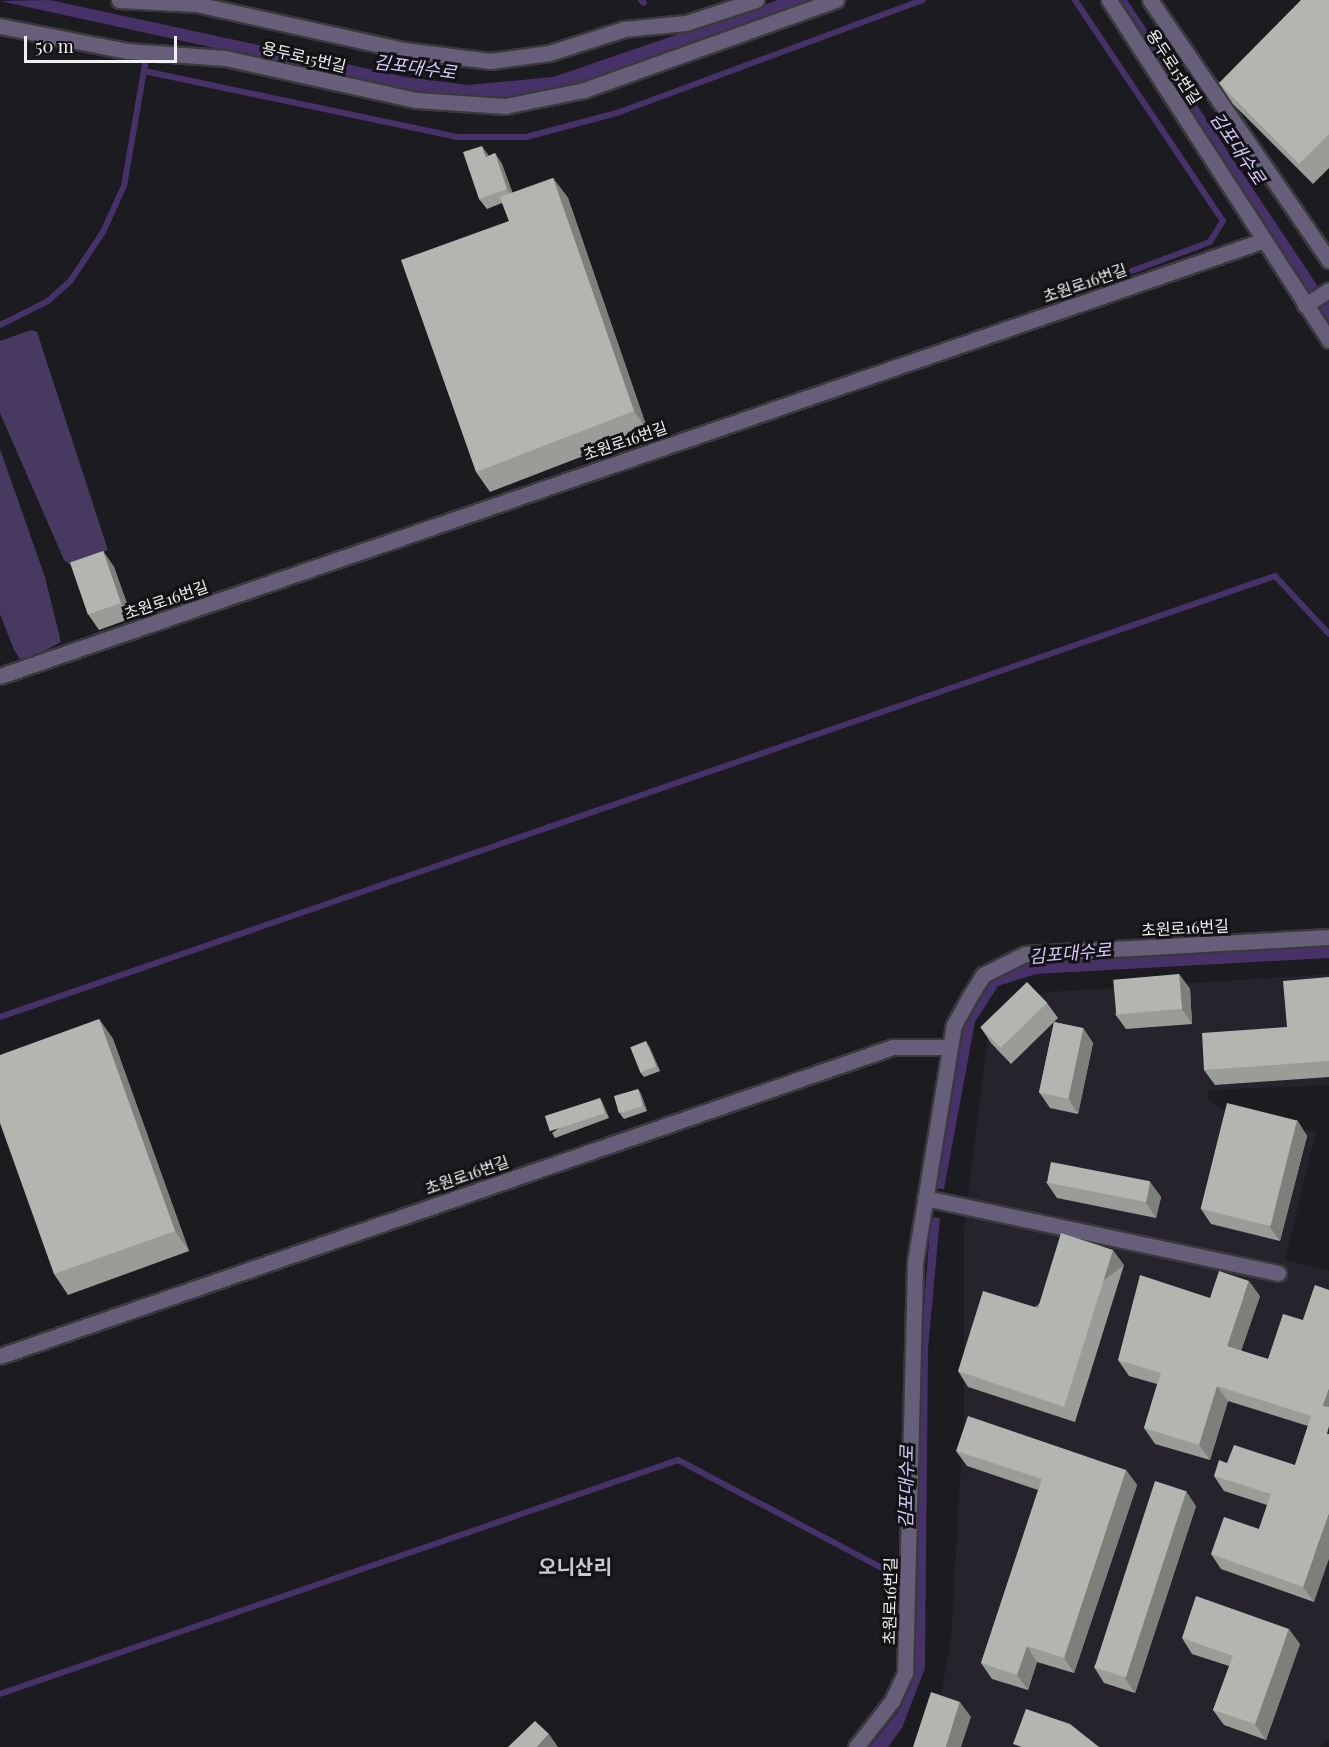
<!DOCTYPE html>
<html>
<head>
<meta charset="utf-8">
<style>
  body { margin:0 }
  #map { position:relative; width:1329px; height:1747px; overflow:hidden; background:#1c1b1f; font-family:"Playfair Display","Noto Sans KR",serif }
  div>[style] { position:absolute }
  .built>* { inset:0; background:#26232c }
  .green>* { inset:0; background:#473960 }
  .water>* { inset:0; background:#473169 }
  .stream>* { height:6px; margin:-3px; padding:0 3px; transform-origin:3px; border-radius:3px; background:#473169 }
  .roads { filter:drop-shadow(2px 0 #3a393c) drop-shadow(-2px 0 #3a393c) drop-shadow(0 2px #3a393c) drop-shadow(0 -2px #3a393c) }
  .minor>* { height:15px; margin:-7.5px; padding:0 7.5px; transform-origin:7.5px; border-radius:7.5px; background:#675f79 }
  .wall>* { inset:0; background:#999c97 }
  .shaded-wall>* { inset:0; background:#7d7f7b; transform-origin:0 0 }
  .building>* { inset:0; background:#b2b5b0; transform-origin:0 0 }
  span { translate:-50% -50%; white-space:nowrap; text-align:center; line-height:1.15; -webkit-text-stroke:6px #131215; paint-order:stroke }
  .street-label { font-size:16px; color:#efeef1 }
  .water-label { font-size:18px; color:#dac9fe; font-style:italic }
  .quarter-label { font-size:20px; color:#cac9ce; font-weight:700 }
  .scale { position:absolute; left:24px; top:36px; width:153px; height:27px; box-sizing:border-box; border:3px solid #efeef1; border-top:0; padding-left:8px; font-size:18px; line-height:21px; white-space:nowrap; color:#efeef1; -webkit-text-stroke:4px #131215; paint-order:stroke }
</style>
</head>
<body>
<div id="map">
  <div class="built">
    <i style="clip-path:polygon(1329px 974px,1329px 1085px,1209px 1090px,1207px 1098px,1225px 1111px,1316px 1132px,1285px 1260px,1329px 1271px,1329px 1740px,1319px 1747px,913px 1747px,941px 1693px,951px 1640px,964px 1409px,964px 1228px,987px 1042px,998px 1022px,1031px 996px,1049px 992px)"></i>
  </div>
  <div class="green">
    <i style="clip-path:polygon(31px 330px,37px 332px,108px 550px,72px 566px,64px 560px,0 413px,0 341px)"></i>
    <i style="clip-path:polygon(0 449px,45px 577px,61px 642px,31px 658px,20px 659px,14px 650px,0 614px)"></i>
  </div>
  <div class="water">
    <i style="clip-path:polygon(50px 0,406px 77px,469px 85px,553px 77px,778px 0,817px 0,577px 85px,506px 99px,406px 90px,0 1px)"></i>
    <i style="clip-path:polygon(1115px 0,1127px 0,1329px 303px,1329px 327px)"></i>
    <i style="clip-path:polygon(1329px 946px,1329px 958px,1036px 974px,998px 986px,975px 1022px,944px 1189px,934px 1188px,960px 1032px,990px 979px,1030px 963px)"></i>
    <i style="clip-path:polygon(931px 1217px,940px 1218px,928px 1349px,925px 1668px,902px 1728px,888px 1747px,870px 1747px,898px 1712px,913px 1669px,917px 1394px)"></i>
  </div>
  <div class="stream">
    <i style="left:641px;top:0;width:4px;rotate:45deg"></i>
    <i style="left:1075px;top:0;width:266px;rotate:56.2deg"></i>
    <i style="left:1223px;top:221px;width:25px;rotate:122deg"></i>
    <i style="left:1210px;top:242px;width:83px;rotate:159.6deg"></i>
    <i style="left:144px;top:71px;width:319px;rotate:11.9deg"></i>
    <i style="left:456px;top:137px;width:70px"></i>
    <i style="left:526px;top:137px;width:94px;rotate:-14.8deg"></i>
    <i style="left:617px;top:113px;width:326px;rotate:-20.3deg"></i>
    <i style="left:0;top:325px;width:54px;rotate:-26.6deg"></i>
    <i style="left:48px;top:301px;width:31px;rotate:-42deg"></i>
    <i style="left:71px;top:280px;width:58px;rotate:-56.3deg"></i>
    <i style="left:103px;top:232px;width:51px;rotate:-65.5deg"></i>
    <i style="left:124px;top:186px;width:124px;rotate:-80.2deg"></i>
    <i style="left:0;top:1017px;width:1349px;rotate:-19.08deg"></i>
    <i style="left:1275px;top:576px;width:79px;rotate:47deg"></i>
    <i style="left:0;top:1694px;width:717px;rotate:-19.04deg"></i>
    <i style="left:678px;top:1460px;width:248px;rotate:27.9deg"></i>
  </div>
  <div class="roads">
    <div class="minor">
      <i style="left:119px;top:0;width:77px;rotate:3deg"></i>
      <i style="left:196px;top:4px;width:213px;rotate:12.5deg"></i>
      <i style="left:404px;top:50px;width:87px;rotate:7.3deg"></i>
      <i style="left:490px;top:61px;width:60px;rotate:-7.7deg"></i>
      <i style="left:549px;top:53px;width:79px;rotate:-17.7deg"></i>
      <i style="left:624px;top:29px;width:62px;rotate:-5.5deg"></i>
      <i style="left:686px;top:23px;width:74px;rotate:-18.2deg"></i>
      <i style="left:1109px;top:0;width:405px;rotate:57.1deg"></i>
      <i style="left:1150px;top:0;width:316px;rotate:55.5deg"></i>
      <i style="left:0;top:26px;width:130px;rotate:11.1deg"></i>
      <i style="left:128px;top:51px;width:97px;rotate:4.1deg"></i>
      <i style="left:225px;top:58px;width:196px;rotate:12.4deg"></i>
      <i style="left:416px;top:100px;width:89px;rotate:3.9deg"></i>
      <i style="left:505px;top:106px;width:81px;rotate:-11.4deg"></i>
      <i style="left:584px;top:90px;width:268px;rotate:-19.7deg"></i>
      <i style="left:1305px;top:305px;width:28px;rotate:-32deg"></i>
      <i style="left:0;top:676px;width:1335px;rotate:-19.02deg"></i>
      <i style="left:925px;top:1198px;width:361px;rotate:12deg"></i>
      <i style="left:0;top:1356px;width:945px;rotate:-19.09deg"></i>
      <i style="left:893px;top:1047px;width:56px"></i>
      <i style="left:856px;top:1747px;width:58px;rotate:-52deg"></i>
      <i style="left:892px;top:1701px;width:31px;rotate:-65deg"></i>
      <i style="left:905px;top:1673px;width:411px;rotate:-88.6deg"></i>
      <i style="left:915px;top:1262px;width:240px;rotate:-80.7deg"></i>
      <i style="left:954px;top:1025px;width:33px;rotate:-61deg"></i>
      <i style="left:970px;top:996px;width:25px;rotate:-58deg"></i>
      <i style="left:983px;top:975px;width:47px;rotate:-26.6deg"></i>
      <i style="left:1025px;top:954px;width:304px;rotate:-3.2deg"></i>
    </div>
  </div>
  <div class="wall">
    <i style="clip-path:polygon(1329px 0,1329px 168px,1313px 184px,1233px 104px,1219px 83px)"></i>
    <i style="clip-path:polygon(495px 153px,502px 164px,512px 193px,553px 178px,568px 198px,648px 431px,490px 492px,476px 472px,509px 221px,502px 203px,487px 209px,479px 199px,489px 156px)"></i>
    <i style="clip-path:polygon(103px 551px,114px 567px,132px 618px,99px 630px,88px 614px)"></i>
    <i style="clip-path:polygon(1179px 974px,1190px 989px,1192px 1024px,1126px 1029px,1115px 1014px)"></i>
    <i style="clip-path:polygon(1329px 977px,1329px 1077px,1215px 1085px,1204px 1070px,1287px 1027px)"></i>
    <i style="clip-path:polygon(1047px 1003px,1058px 1018px,1054px 1022px,1083px 1028px,1093px 1043px,1078px 1114px,1050px 1108px,1039px 1092px,1054px 1022px,1011px 1064px,991px 1043px,981px 1028px)"></i>
    <i style="clip-path:polygon(99px 1019px,113px 1039px,189px 1251px,68px 1295px,54px 1274px)"></i>
    <i style="clip-path:polygon(649px 1046px,660px 1071px,644px 1077px,640px 1072px)"></i>
    <i style="clip-path:polygon(638px 1089px,641px 1094px,647px 1111px,624px 1119px,620px 1114px)"></i>
    <i style="clip-path:polygon(600px 1098px,603px 1104px,609px 1118px,555px 1138px,552px 1133px)"></i>
    <i style="clip-path:polygon(1297px 1120px,1307px 1136px,1280px 1241px,1211px 1224px,1201px 1209px)"></i>
    <i style="clip-path:polygon(1046px 1182px,1150px 1182px,1161px 1197px,1156px 1218px,1057px 1198px)"></i>
    <i style="clip-path:polygon(1124px 1265px,1075px 1422px,968px 1387px,958px 1371px,1038px 1308px)"></i>
    <i style="clip-path:polygon(1315px 1285px,1314px 1602px,1221px 1569px,1211px 1554px,1259px 1529px,1267px 1505px,1224px 1491px,1214px 1476px,1227px 1463px,1295px 1465px,1308px 1426px,1228px 1401px,1210px 1460px,1155px 1444px,1144px 1428px,1157px 1384px,1129px 1376px,1118px 1360px,1210px 1298px,1260px 1296px,1241px 1351px,1268px 1359px,1303px 1320px)"></i>
    <i style="clip-path:polygon(956px 1451px,1126px 1470px,1137px 1485px,1074px 1673px,1037px 1662px,1028px 1690px,992px 1679px,981px 1663px,1038px 1490px,967px 1466px)"></i>
    <i style="clip-path:polygon(1196px 1506px,1135px 1693px,1104px 1683px,1094px 1667px)"></i>
    <i style="clip-path:polygon(1182px 1638px,1300px 1644px,1266px 1740px,1224px 1725px,1213px 1710px,1229px 1666px,1192px 1654px)"></i>
  </div>
  <div class="shaded-wall">
    <i style="clip-path:polygon(482px 146px,489px 156px,486px 157px)"></i>
    <i style="clip-path:polygon(495px 153px,502px 164px,515px 199px,507px 189px)"></i>
    <i style="clip-path:polygon(553px 178px,568px 198px,648px 431px,634px 411px)"></i>
    <i style="clip-path:polygon(103px 551px,114px 567px,132px 618px,121px 603px)"></i>
    <i style="clip-path:polygon(1179px 974px,1190px 989px,1192px 1024px,1182px 1009px)"></i>
    <i style="clip-path:polygon(99px 1019px,113px 1039px,189px 1251px,175px 1231px)"></i>
    <i style="clip-path:polygon(1083px 1028px,1093px 1043px,1078px 1114px,1068px 1098px)"></i>
    <i style="clip-path:polygon(646px 1041px,649px 1046px,660px 1071px,656px 1066px)"></i>
    <i style="clip-path:polygon(638px 1089px,641px 1094px,647px 1111px,643px 1106px)"></i>
    <i style="clip-path:polygon(600px 1098px,603px 1104px,609px 1118px,605px 1113px)"></i>
    <i style="clip-path:polygon(1297px 1120px,1307px 1136px,1280px 1241px,1269px 1226px)"></i>
    <i style="clip-path:polygon(1150px 1182px,1161px 1197px,1156px 1218px,1146px 1203px)"></i>
    <i style="left:1113px;top:1250px;width:19px;height:164px;rotate:54deg"></i>
    <i style="clip-path:polygon(1249px 1281px,1260px 1296px,1237px 1362px,1227px 1346px)"></i>
    <i style="clip-path:polygon(1217px 1386px,1228px 1401px,1210px 1460px,1199px 1445px)"></i>
    <i style="clip-path:polygon(1329px 1389px,1329px 1414px,1323px 1406px)"></i>
    <i style="clip-path:polygon(1126px 1470px,1137px 1485px,1074px 1673px,1064px 1658px)"></i>
    <i style="clip-path:polygon(1186px 1491px,1196px 1506px,1135px 1693px,1124px 1677px)"></i>
    <i style="clip-path:polygon(1329px 1514px,1329px 1559px,1314px 1602px,1303px 1587px)"></i>
    <i style="clip-path:polygon(1289px 1629px,1300px 1644px,1266px 1740px,1255px 1724px)"></i>
    <i style="clip-path:polygon(1027px 1646px,1037px 1662px,1028px 1690px,1017px 1675px)"></i>
    <i style="clip-path:polygon(960px 1702px,971px 1717px,961px 1747px,946px 1747px)"></i>
    <i style="clip-path:polygon(549px 1734px,558px 1747px,537px 1747px)"></i>
  </div>
  <div class="building">
    <i style="clip-path:polygon(1301px 0,1329px 0,1329px 134px,1299px 164px,1219px 83px)"></i>
    <i style="clip-path:polygon(482px 146px,486px 157px,495px 153px,507px 189px,479px 199px,463px 152px)"></i>
    <i style="clip-path:polygon(553px 178px,634px 411px,476px 472px,401px 260px,509px 221px,500px 197px)"></i>
    <i style="left:103px;top:551px;width:55px;height:35px;rotate:71deg"></i>
    <i style="left:1179px;top:974px;width:35px;height:66px;rotate:85deg"></i>
    <i style="clip-path:polygon(1329px 977px,1329px 1061px,1204px 1070px,1202px 1033px,1287px 1027px,1283px 981px)"></i>
    <i style="left:1027px;top:982px;width:29px;height:65px;rotate:46deg"></i>
    <i style="clip-path:polygon(99px 1019px,175px 1231px,54px 1274px,0 1123px,0 1055px)"></i>
    <i style="left:1054px;top:1022px;width:30px;height:72px;rotate:12deg"></i>
    <i style="left:646px;top:1041px;width:27px;height:17px;rotate:68deg"></i>
    <i style="left:638px;top:1089px;width:18px;height:25px;rotate:74deg"></i>
    <i style="left:600px;top:1098px;width:16px;height:58px;rotate:72deg"></i>
    <i style="left:1227px;top:1103px;width:72px;height:109px;rotate:14deg"></i>
    <i style="left:1051px;top:1162px;width:101px;height:21px;rotate:11deg"></i>
    <i style="clip-path:polygon(1061px 1233px,1113px 1250px,1064px 1407px,958px 1371px,983px 1291px,1038px 1308px)"></i>
    <i style="clip-path:polygon(1219px 1271px,1249px 1281px,1227px 1346px,1268px 1359px,1283px 1314px,1303px 1320px,1315px 1285px,1329px 1290px,1329px 1389px,1323px 1406px,1329px 1407px,1329px 1426px,1327px 1434px,1329px 1434px,1329px 1514px,1303px 1587px,1211px 1554px,1224px 1517px,1259px 1529px,1271px 1494px,1214px 1476px,1219px 1460px,1227px 1463px,1234px 1445px,1295px 1465px,1311px 1416px,1217px 1386px,1199px 1445px,1144px 1428px,1161px 1373px,1118px 1360px,1140px 1275px,1210px 1298px)"></i>
    <i style="clip-path:polygon(968px 1416px,1126px 1470px,1064px 1658px,1027px 1646px,1017px 1675px,981px 1663px,1042px 1479px,956px 1451px)"></i>
    <i style="left:1155px;top:1481px;width:33px;height:196px;rotate:18deg"></i>
    <i style="clip-path:polygon(1196px 1596px,1289px 1629px,1255px 1724px,1213px 1710px,1233px 1656px,1182px 1638px)"></i>
    <i style="clip-path:polygon(931px 1692px,960px 1702px,946px 1747px,913px 1747px)"></i>
    <i style="clip-path:polygon(1026px 1709px,1070px 1724px,1099px 1747px,1022px 1747px,1013px 1744px)"></i>
    <i style="clip-path:polygon(535px 1721px,549px 1734px,537px 1747px,508px 1747px)"></i>
  </div>
  <div class="street-label">
    <span style="left:304px;top:57px;rotate:13deg">용두로15번길</span>
    <span style="left:1174px;top:67px;rotate:57deg">용두로15번길</span>
    <span style="left:1085px;top:283px;rotate:-19deg">초원로16번길</span>
    <span style="left:625px;top:441px;rotate:-19deg">초원로16번길</span>
    <span style="left:166px;top:600px;rotate:-19deg">초원로16번길</span>
    <span style="left:1185px;top:928px;rotate:-3deg">초원로16번길</span>
    <span style="left:467px;top:1175px;rotate:-19deg">초원로16번길</span>
    <span style="left:890px;top:1601px;rotate:-89deg">초원로16번길</span>
  </div>
  <div class="water-label">
    <span style="left:415px;top:67px;rotate:8deg">김포대수로</span>
    <span style="left:1238px;top:148px;rotate:56deg">김포대수로</span>
    <span style="left:1070px;top:953px;rotate:-5deg">김포대수로</span>
    <span style="left:906px;top:1487px;rotate:-89deg">김포대수로</span>
  </div>
  <div class="quarter-label">
    <span style="left:575px;top:1565px">오니산리</span>
  </div>
  <div class="scale">50 m</div>
</div>
</body>
</html>
